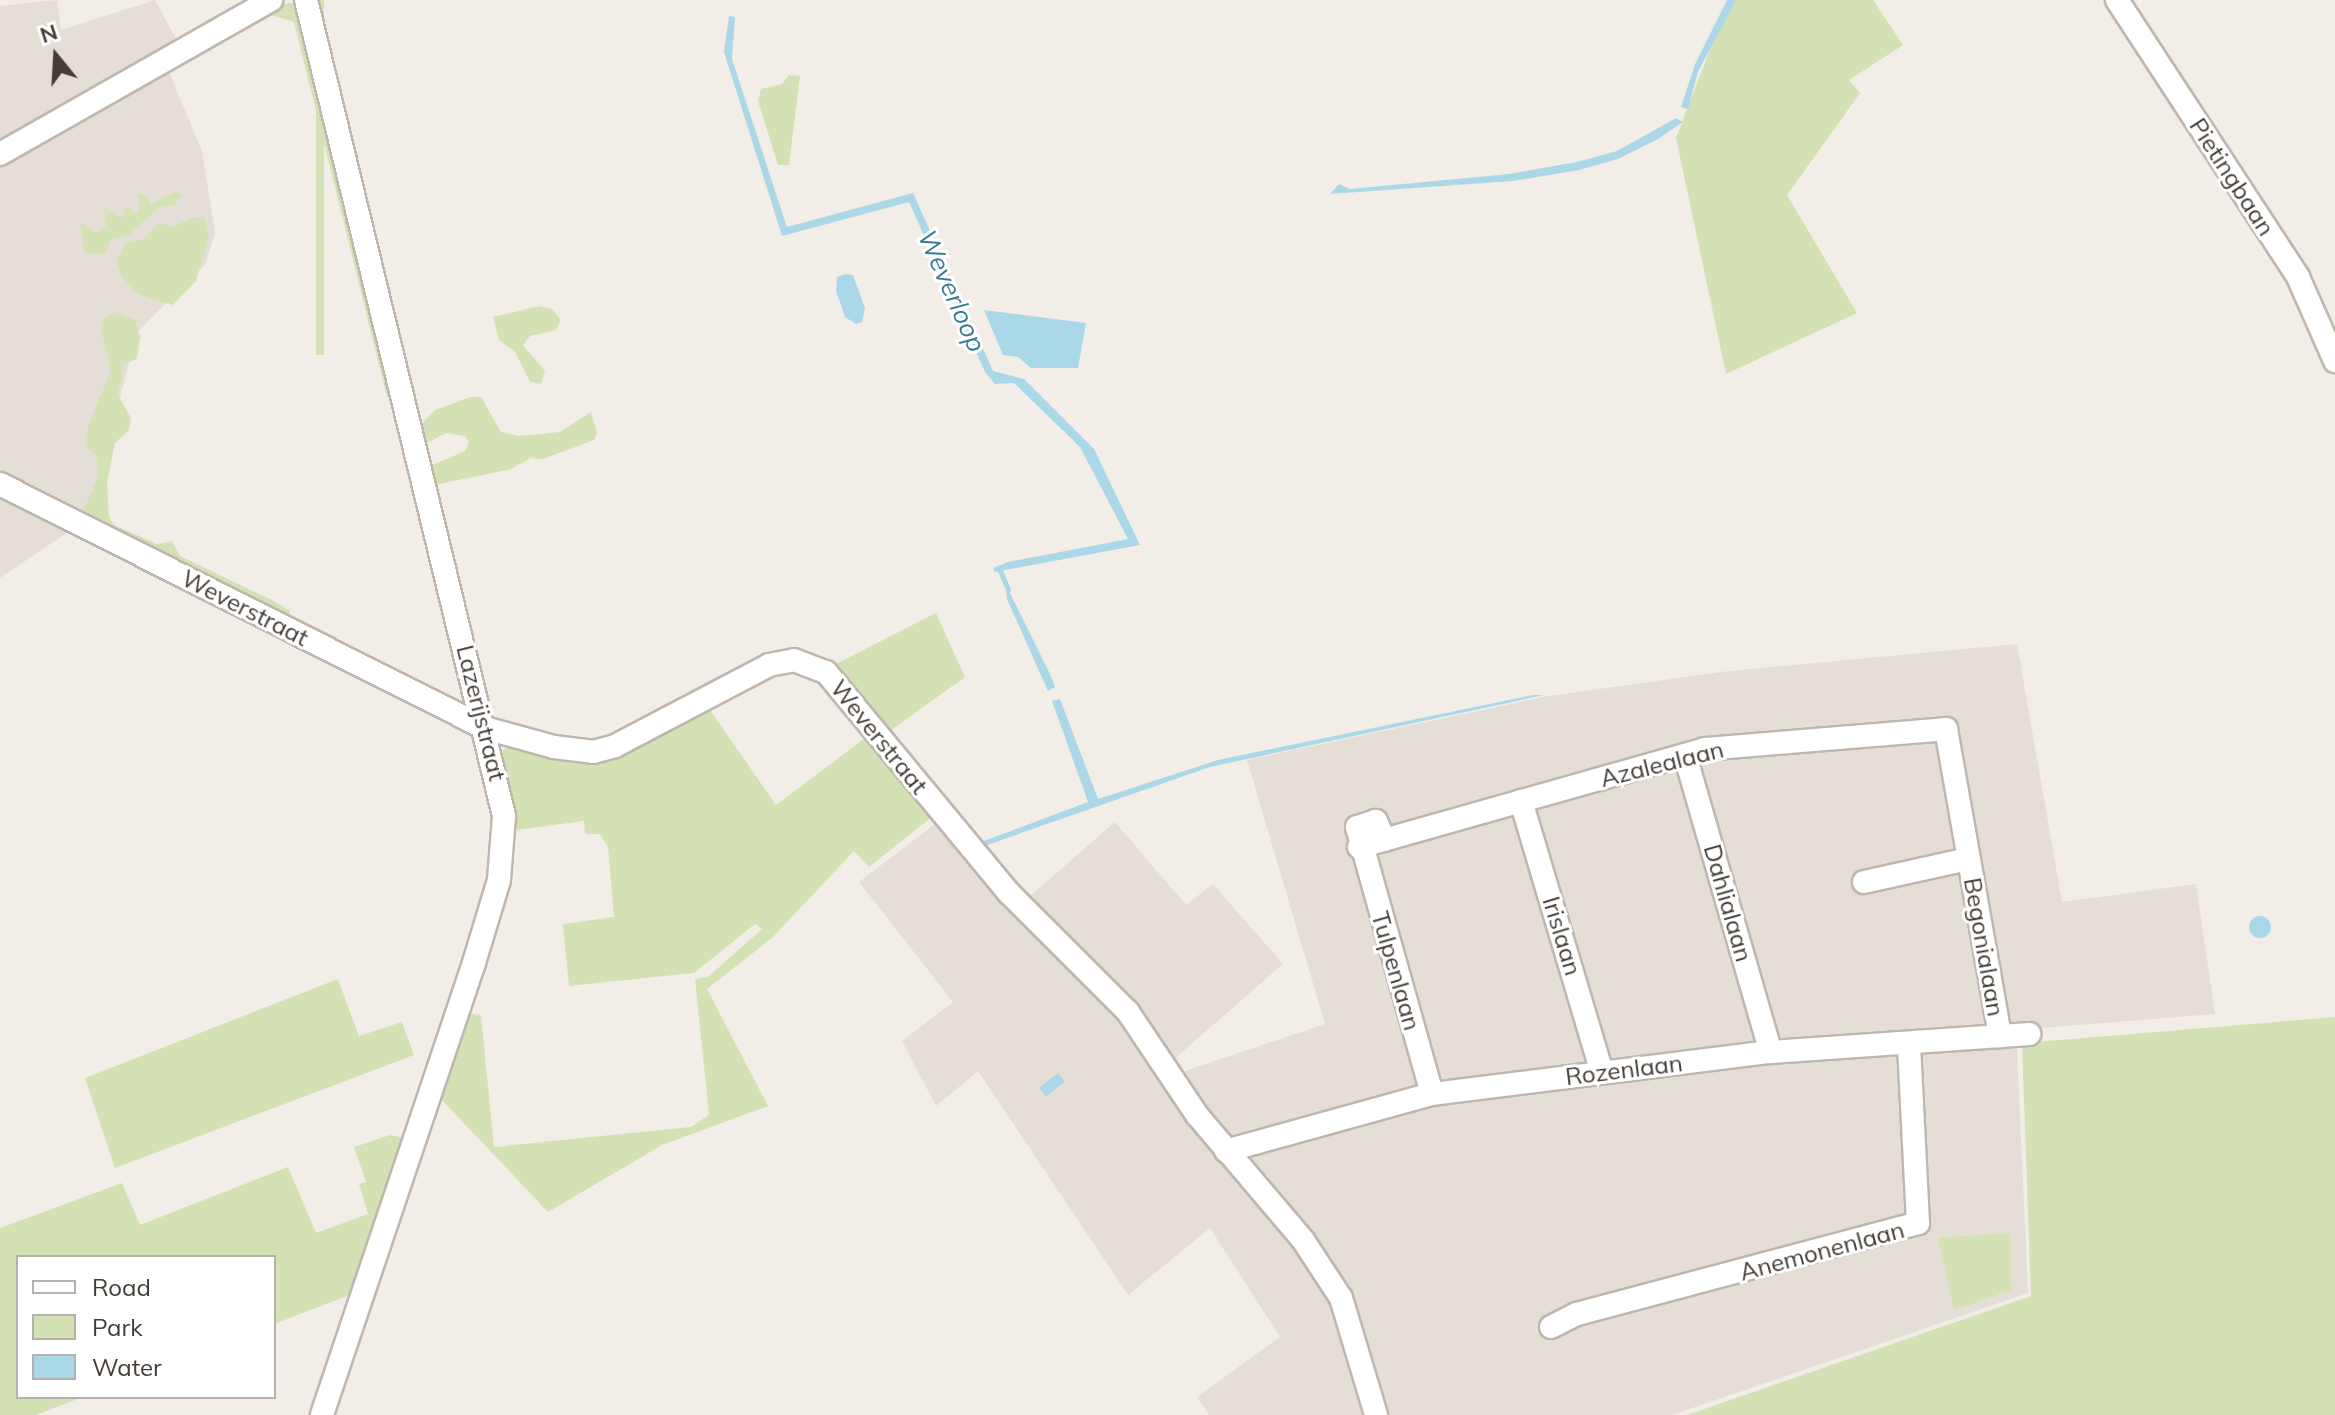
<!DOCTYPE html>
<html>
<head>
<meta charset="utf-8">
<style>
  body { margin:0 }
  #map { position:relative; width:2335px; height:1415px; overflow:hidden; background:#f2ede7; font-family:Mulish,sans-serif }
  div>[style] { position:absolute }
  .residential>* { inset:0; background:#e5ded6 }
  .green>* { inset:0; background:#d4e1b4; transform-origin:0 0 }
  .water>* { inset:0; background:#aad8e8; transform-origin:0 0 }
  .round { border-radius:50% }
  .stream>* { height:5px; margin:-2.5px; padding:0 2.5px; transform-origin:2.5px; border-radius:2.5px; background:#aad8e8 }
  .roads { filter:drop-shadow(2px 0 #bfb6ae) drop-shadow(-2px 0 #bfb6ae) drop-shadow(0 2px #bfb6ae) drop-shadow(0 -2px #bfb6ae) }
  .minor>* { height:22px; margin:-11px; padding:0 11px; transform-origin:11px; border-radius:11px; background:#fff }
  span { translate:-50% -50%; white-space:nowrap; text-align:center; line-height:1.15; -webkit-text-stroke:6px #fff; paint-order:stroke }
  .street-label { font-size:24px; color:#443d37 }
  .water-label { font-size:26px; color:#387c94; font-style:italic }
  .legend { position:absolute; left:16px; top:1255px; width:260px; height:144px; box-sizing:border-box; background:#fff; border:2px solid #b4b1af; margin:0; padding:10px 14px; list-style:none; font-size:24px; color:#443d37 }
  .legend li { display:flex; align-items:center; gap:16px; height:40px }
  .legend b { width:40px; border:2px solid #b4b1af }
  .north { position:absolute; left:16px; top:16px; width:80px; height:80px; -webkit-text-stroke:6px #fff; paint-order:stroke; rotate:342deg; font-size:22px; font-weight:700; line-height:32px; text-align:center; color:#443d37 }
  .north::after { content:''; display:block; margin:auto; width:28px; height:36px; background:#443d37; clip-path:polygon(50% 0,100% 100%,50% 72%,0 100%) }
</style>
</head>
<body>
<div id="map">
  <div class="residential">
    <i style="clip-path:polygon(57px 0,61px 30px,155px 0,188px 61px,169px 72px,202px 151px,215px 233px,205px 265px,137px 332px,89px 518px,0 578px,0 6px)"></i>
    <i style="clip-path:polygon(2017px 644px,2062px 902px,2196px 884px,2215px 1014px,2016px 1030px,2028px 1293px,1672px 1415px,1209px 1415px,1197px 1397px,1280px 1337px,1210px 1228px,1128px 1295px,978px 1071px,936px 1106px,902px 1041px,953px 1002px,859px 882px,948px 814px,1031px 895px,1115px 822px,1186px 905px,1213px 884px,1283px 964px,1174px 1059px,1182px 1072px,1325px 1024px,1247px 760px,1548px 696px,1729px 671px)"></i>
  </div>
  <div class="green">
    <i style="left:316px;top:0;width:8px;height:355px"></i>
    <i style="clip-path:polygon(1729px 0,1873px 0,1903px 45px,1849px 80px,1860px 93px,1787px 195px,1857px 313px,1726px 374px,1676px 138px)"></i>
    <i style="clip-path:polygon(291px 3px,297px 6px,396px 394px,387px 397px,294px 22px,271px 15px,164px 74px,160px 68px,277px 4px)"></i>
    <i style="clip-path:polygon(789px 75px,800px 76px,789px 165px,778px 165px,758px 101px,761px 89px,782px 84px)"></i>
    <i style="clip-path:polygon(177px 191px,182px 196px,174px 205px,159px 208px,127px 236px,111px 240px,104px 254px,85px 254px,80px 222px,97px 233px,106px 226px,104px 208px,122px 218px,126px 206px,136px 214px,139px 209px,138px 194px,148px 196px,151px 204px)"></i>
    <i style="clip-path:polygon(192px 217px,205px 217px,209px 238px,196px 281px,173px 305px,138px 294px,122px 277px,116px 260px,126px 242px,144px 239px,158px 223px,174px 227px)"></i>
    <i style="clip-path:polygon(539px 306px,552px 309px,561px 320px,556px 330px,530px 336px,523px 345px,545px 371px,541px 384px,530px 382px,515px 352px,499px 340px,493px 317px)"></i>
    <i style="clip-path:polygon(116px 312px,135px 319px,140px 337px,137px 359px,124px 364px,118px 395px,131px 418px,129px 430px,115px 443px,107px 483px,109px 517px,114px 525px,157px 544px,172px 541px,180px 556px,276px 602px,290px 611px,286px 622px,81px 515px,97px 480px,98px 458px,87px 448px,87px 429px,111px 370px,101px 330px,104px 318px)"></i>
    <i style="clip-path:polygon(470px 397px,481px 397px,501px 432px,519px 436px,560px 432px,591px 412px,597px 433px,594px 440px,543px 459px,531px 458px,511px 469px,435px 485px,428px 467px,465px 451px,469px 442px,465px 436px,446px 433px,427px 443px,420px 431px,423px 422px,435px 410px)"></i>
    <i style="clip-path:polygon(936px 613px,965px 677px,887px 733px,834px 665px)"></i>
    <i style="clip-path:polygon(708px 707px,776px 805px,869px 735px,933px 816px,869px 867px,854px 851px,772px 938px,707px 989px,768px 1106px,662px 1145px,548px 1212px,441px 1099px,466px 1013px,481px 1015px,494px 1147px,691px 1127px,709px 1115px,695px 979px,708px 977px,762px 929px,755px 924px,694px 973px,569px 986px,563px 924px,614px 917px,608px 847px,600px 834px,585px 834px,584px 821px,509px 831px,498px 756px,510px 743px,600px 758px)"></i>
    <i style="clip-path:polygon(338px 979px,359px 1036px,402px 1022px,414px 1055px,115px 1168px,85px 1078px)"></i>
    <i style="clip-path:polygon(2335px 1017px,2335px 1415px,1687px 1415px,2031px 1296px,2022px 1043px)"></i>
    <i style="clip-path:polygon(390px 1135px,405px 1138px,355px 1293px,274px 1324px,274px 1257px,18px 1257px,18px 1397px,83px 1397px,36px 1415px,0 1415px,0 1228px,122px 1183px,140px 1225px,288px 1167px,316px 1233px,368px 1214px,359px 1184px,366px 1182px,354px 1147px)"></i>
    <i style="clip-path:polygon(2010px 1233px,2011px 1290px,1954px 1310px,1938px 1238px)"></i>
  </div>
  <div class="water">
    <i style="clip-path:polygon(1727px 0,1736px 0,1698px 72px,1688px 109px,1681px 107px,1695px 64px)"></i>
    <i style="clip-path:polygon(729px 16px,735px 17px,732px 59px,787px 227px,913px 193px,993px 371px,1024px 379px,1094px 449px,1140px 545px,995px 572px,993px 568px,1008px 562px,1128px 539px,1080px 447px,1014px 383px,995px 384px,985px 372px,909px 202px,782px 236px,724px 52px)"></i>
    <i style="clip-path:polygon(1676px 118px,1683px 122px,1658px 139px,1618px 159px,1579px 170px,1513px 181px,1330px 194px,1339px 184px,1350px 189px,1509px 174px,1577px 162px,1617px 151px)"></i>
    <i style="clip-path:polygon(845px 274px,853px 275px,865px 308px,862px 322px,856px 324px,845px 317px,836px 291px,837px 277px)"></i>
    <i style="clip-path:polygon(984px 310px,1086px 323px,1078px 368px,1031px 368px,1018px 357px,1003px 355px)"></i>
    <i style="clip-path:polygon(1006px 585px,1050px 674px,1055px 687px,1048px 691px,1007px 599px)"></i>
    <i style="clip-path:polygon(1533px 695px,1544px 695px,1210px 767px,987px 845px,976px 844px,1088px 802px,1052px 701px,1060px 699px,1098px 799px,1218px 760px)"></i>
    <i class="round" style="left:2249px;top:916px;width:22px;height:22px"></i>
    <i style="left:1058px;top:1073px;width:11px;height:24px;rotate:52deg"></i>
  </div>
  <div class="stream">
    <i style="left:999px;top:568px;width:23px;rotate:67deg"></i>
  </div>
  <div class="roads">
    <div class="minor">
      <i style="left:306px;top:0;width:840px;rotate:76.36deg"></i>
      <i style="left:504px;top:816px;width:64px;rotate:94.5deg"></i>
      <i style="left:499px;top:880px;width:87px;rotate:106.8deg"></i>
      <i style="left:474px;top:963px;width:477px;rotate:108.6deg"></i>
      <i style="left:2117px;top:0;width:331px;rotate:56.8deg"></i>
      <i style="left:2298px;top:277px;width:92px;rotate:66.2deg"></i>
      <i style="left:0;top:154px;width:312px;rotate:-29.6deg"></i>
      <i style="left:0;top:484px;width:543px;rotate:26.71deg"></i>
      <i style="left:485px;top:728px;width:72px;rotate:15.4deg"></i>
      <i style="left:554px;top:747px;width:39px;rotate:7deg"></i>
      <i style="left:593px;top:752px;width:23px;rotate:-15deg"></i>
      <i style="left:615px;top:746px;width:174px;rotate:-27.7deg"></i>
      <i style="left:769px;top:665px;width:25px;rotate:-11deg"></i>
      <i style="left:794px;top:660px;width:34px;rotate:21deg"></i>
      <i style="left:826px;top:672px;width:287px;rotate:50.4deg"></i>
      <i style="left:1009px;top:893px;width:168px;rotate:45deg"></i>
      <i style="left:1128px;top:1012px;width:124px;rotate:56.2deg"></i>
      <i style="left:1197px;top:1115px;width:164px;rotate:49.7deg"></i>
      <i style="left:1303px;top:1240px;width:69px;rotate:56.8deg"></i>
      <i style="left:1341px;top:1298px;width:122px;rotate:73.3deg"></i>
      <i style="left:1685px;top:755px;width:309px;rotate:73.9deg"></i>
      <i style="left:1521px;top:801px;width:283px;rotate:73.4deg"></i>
      <i style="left:1384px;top:840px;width:21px;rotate:-113deg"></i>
      <i style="left:1376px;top:821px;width:20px;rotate:162deg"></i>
      <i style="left:1357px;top:827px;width:277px;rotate:74.3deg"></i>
      <i style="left:1359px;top:847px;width:360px;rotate:-15.8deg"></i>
      <i style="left:1705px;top:749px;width:242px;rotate:-4.7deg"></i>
      <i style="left:1946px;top:729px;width:312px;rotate:80deg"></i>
      <i style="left:1864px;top:882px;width:107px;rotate:-12.5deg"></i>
      <i style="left:1226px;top:1151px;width:214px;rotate:-15.5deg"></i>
      <i style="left:1432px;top:1094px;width:342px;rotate:-7.1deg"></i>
      <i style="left:1771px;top:1052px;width:259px;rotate:-4deg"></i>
      <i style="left:1551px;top:1327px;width:29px;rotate:-27deg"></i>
      <i style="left:1577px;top:1314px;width:353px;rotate:-14.9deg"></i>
      <i style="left:1918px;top:1223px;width:180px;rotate:-92.9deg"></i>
    </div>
  </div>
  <div class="street-label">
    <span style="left:2232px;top:177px;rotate:57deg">Pietingbaan</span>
    <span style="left:245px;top:608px;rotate:27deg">Weverstraat</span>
    <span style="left:481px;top:713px;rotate:76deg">Lazerijstraat</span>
    <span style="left:879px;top:737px;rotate:51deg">Weverstraat</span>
    <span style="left:1662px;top:764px;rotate:-14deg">Azalealaan</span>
    <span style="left:1728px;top:903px;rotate:74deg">Dahlialaan</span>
    <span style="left:1562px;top:936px;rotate:73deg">Irislaan</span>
    <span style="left:1984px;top:947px;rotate:80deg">Begonialaan</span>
    <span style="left:1396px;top:971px;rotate:74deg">Tulpenlaan</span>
    <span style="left:1624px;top:1070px;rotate:-7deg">Rozenlaan</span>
    <span style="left:1822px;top:1251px;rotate:-15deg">Anemonenlaan</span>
  </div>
  <div class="water-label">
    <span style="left:952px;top:291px;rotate:66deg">Weverloop</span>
  </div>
  <ul class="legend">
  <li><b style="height:10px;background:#fff"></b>Road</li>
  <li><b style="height:22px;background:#d4e1b4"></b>Park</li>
  <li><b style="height:22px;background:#aad8e8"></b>Water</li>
  </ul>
  <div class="north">N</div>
</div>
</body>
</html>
